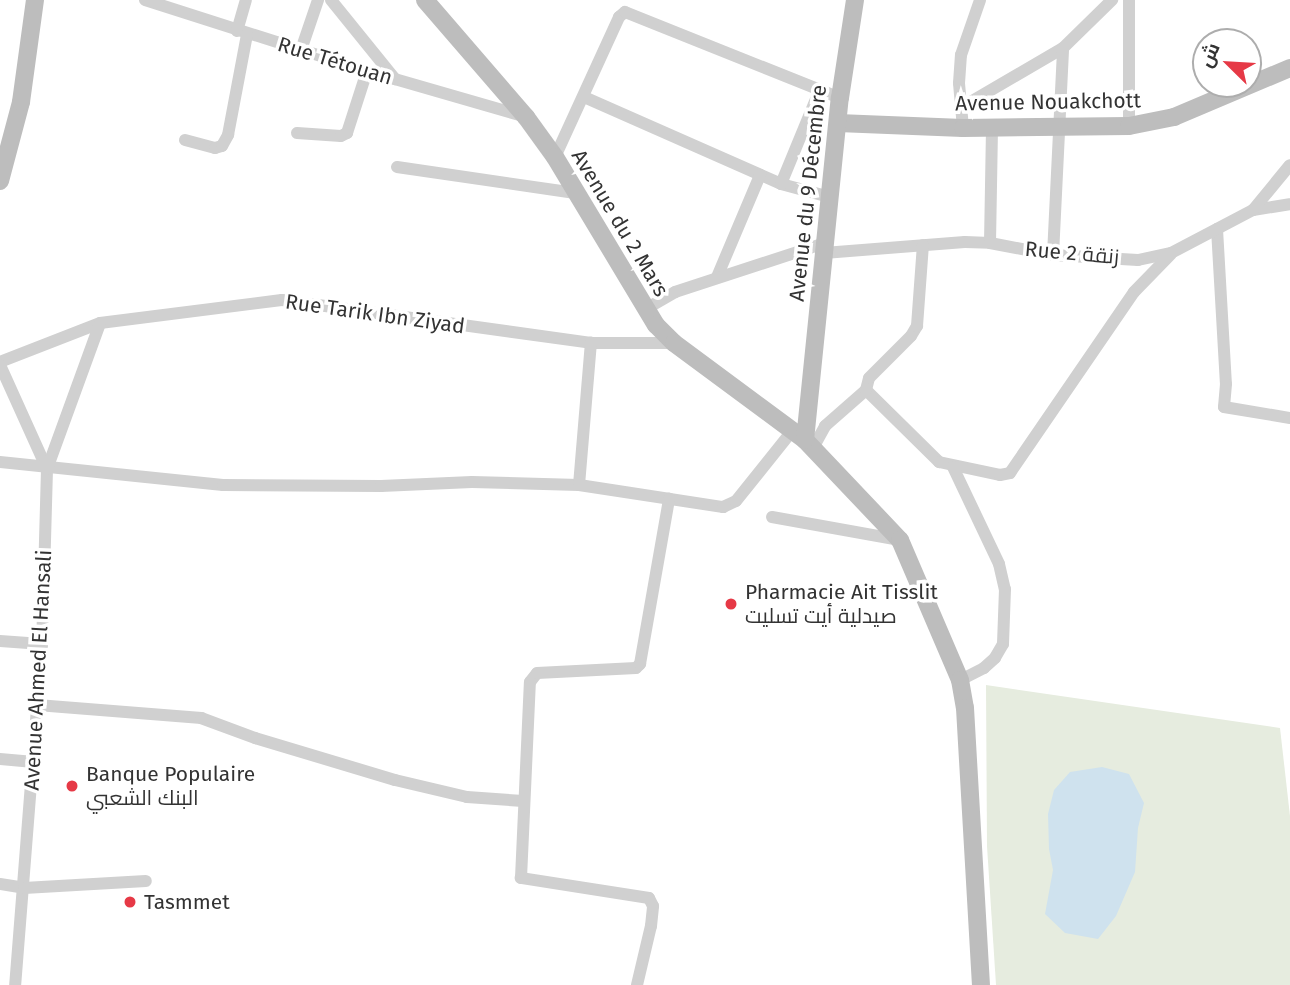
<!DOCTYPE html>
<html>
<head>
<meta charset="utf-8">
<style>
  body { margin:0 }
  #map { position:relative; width:1290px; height:985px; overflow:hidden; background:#fff; font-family:"Fira Sans",Cairo,sans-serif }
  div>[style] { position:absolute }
  .green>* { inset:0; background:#e6ecdf }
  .water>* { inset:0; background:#cfe2ee }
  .street>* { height:12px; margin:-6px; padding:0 6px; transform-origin:6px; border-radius:6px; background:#d0d0d0 }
  .secondary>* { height:18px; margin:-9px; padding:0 9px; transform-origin:9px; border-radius:9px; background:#bdbdbd }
  .dots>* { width:19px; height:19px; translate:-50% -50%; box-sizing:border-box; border:4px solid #fff; border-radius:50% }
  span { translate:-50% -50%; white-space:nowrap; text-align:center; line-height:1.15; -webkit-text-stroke:7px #fff; paint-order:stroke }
  .street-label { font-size:21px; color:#333 }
  .poi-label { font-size:21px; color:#333 }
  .left { translate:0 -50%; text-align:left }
  .north { position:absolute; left:1192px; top:28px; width:70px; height:70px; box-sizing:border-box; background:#fff; border:2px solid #adadad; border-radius:50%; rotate:294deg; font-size:19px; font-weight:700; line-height:28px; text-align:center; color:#333 }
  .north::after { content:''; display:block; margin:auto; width:24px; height:32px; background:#e63946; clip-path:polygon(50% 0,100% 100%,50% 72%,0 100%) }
</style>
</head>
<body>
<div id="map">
  <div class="green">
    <i style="clip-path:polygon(986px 685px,1280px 728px,1290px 816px,1290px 985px,996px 985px,987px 846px)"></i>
  </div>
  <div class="water">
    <i style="clip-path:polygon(1102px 767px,1129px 774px,1144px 803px,1138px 828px,1135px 872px,1116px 916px,1098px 939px,1065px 933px,1045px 914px,1053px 870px,1049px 849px,1048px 814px,1054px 790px,1070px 772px)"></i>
  </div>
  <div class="street">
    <i style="left:145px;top:0;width:233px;rotate:17.7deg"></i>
    <i style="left:367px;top:71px;width:166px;rotate:16.1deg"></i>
    <i style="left:331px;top:0;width:102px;rotate:51deg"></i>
    <i style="left:237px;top:31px;width:32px;rotate:-74deg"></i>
    <i style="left:301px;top:50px;width:53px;rotate:-71.2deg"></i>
    <i style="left:584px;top:97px;width:215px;rotate:23.8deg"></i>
    <i style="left:781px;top:184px;width:51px;rotate:14.9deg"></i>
    <i style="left:962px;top:107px;width:117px;rotate:-30.3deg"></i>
    <i style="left:1063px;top:48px;width:69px;rotate:-44.4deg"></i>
    <i style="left:1129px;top:126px;width:126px;rotate:-90deg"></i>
    <i style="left:963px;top:128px;width:45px;rotate:-95.1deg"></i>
    <i style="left:959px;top:83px;width:28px;rotate:-86deg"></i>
    <i style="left:961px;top:55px;width:58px;rotate:-70.9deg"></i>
    <i style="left:297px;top:133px;width:44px;rotate:3.9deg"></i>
    <i style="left:341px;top:136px;width:7px;rotate:-27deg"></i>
    <i style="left:347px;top:133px;width:65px;rotate:-72.1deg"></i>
    <i style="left:185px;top:140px;width:31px;rotate:15deg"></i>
    <i style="left:215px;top:148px;width:7px;rotate:-16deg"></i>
    <i style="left:222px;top:146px;width:13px;rotate:-61deg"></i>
    <i style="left:228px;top:135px;width:103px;rotate:-79.3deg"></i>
    <i style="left:555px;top:157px;width:154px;rotate:-65.4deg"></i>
    <i style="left:619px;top:17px;width:8px;rotate:-40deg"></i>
    <i style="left:625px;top:12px;width:232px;rotate:21.8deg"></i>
    <i style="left:397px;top:167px;width:180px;rotate:8.3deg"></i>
    <i style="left:781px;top:184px;width:100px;rotate:-67.6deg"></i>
    <i style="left:1253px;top:210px;width:37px;rotate:-9deg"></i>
    <i style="left:1217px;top:229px;width:155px;rotate:86.7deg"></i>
    <i style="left:1226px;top:384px;width:23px;rotate:95deg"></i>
    <i style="left:1224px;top:407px;width:67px;rotate:9.5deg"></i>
    <i style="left:990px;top:243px;width:116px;rotate:-89deg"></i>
    <i style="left:824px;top:253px;width:141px;rotate:-4.5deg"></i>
    <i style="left:965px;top:242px;width:25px;rotate:2deg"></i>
    <i style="left:990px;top:243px;width:64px;rotate:10.8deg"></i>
    <i style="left:1053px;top:255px;width:85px;rotate:3.4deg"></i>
    <i style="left:1138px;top:260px;width:34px;rotate:-12deg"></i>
    <i style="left:1171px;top:253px;width:93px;rotate:-27.7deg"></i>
    <i style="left:1253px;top:210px;width:58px;rotate:-50.6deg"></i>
    <i style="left:1053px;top:255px;width:207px;rotate:-87.2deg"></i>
    <i style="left:717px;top:277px;width:111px;rotate:-67.1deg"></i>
    <i style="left:644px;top:310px;width:36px;rotate:-30deg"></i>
    <i style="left:675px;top:292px;width:158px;rotate:-18.1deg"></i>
    <i style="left:0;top:362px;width:107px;rotate:-21.3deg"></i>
    <i style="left:100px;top:323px;width:183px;rotate:-7.2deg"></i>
    <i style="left:282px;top:300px;width:312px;rotate:7.9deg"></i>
    <i style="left:591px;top:343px;width:83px"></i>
    <i style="left:0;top:365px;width:114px;rotate:65.7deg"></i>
    <i style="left:47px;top:469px;width:175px;rotate:91.6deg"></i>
    <i style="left:42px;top:644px;width:342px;rotate:94.5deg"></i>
    <i style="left:866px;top:390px;width:103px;rotate:44.6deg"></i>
    <i style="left:939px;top:462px;width:62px;rotate:12deg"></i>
    <i style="left:1000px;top:475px;width:10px;rotate:-11deg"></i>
    <i style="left:1010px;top:473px;width:219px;rotate:-55.6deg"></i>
    <i style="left:1134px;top:292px;width:53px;rotate:-45.8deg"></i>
    <i style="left:813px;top:448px;width:25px;rotate:-61deg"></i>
    <i style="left:825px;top:426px;width:55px;rotate:-41.3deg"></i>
    <i style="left:866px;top:390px;width:12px;rotate:-76deg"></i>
    <i style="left:869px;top:378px;width:59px;rotate:-45deg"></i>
    <i style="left:911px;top:336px;width:12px;rotate:-59deg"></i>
    <i style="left:917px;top:326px;width:81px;rotate:-85.8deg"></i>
    <i style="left:0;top:462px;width:224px;rotate:5.9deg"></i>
    <i style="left:223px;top:485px;width:158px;rotate:0.4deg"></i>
    <i style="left:381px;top:486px;width:91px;rotate:-2.5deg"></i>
    <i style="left:472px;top:482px;width:107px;rotate:1.6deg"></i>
    <i style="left:579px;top:485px;width:146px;rotate:8.7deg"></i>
    <i style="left:723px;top:507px;width:14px;rotate:-25deg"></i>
    <i style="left:736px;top:501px;width:90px;rotate:-51.3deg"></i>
    <i style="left:953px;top:467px;width:107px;rotate:64.6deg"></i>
    <i style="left:999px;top:564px;width:26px;rotate:77deg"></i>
    <i style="left:1005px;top:589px;width:55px;rotate:92.1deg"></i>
    <i style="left:1003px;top:644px;width:16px;rotate:120deg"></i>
    <i style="left:995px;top:658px;width:15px;rotate:138deg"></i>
    <i style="left:984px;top:668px;width:27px;rotate:153deg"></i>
    <i style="left:47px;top:469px;width:155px;rotate:-70deg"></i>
    <i style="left:579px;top:485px;width:143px;rotate:-85.2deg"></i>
    <i style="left:772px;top:517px;width:130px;rotate:10.2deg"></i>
    <i style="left:0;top:641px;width:42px;rotate:4.1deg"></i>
    <i style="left:37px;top:705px;width:165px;rotate:4.5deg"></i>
    <i style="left:201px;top:718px;width:58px;rotate:20.3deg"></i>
    <i style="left:255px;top:738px;width:146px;rotate:16.7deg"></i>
    <i style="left:395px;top:780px;width:74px;rotate:13.3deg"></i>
    <i style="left:467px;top:797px;width:56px;rotate:4.1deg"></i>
    <i style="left:0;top:759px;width:34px;rotate:5deg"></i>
    <i style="left:0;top:884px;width:24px;rotate:9deg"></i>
    <i style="left:24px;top:888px;width:122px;rotate:-3.3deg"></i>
    <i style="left:637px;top:985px;width:61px;rotate:-76.7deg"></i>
    <i style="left:651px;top:926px;width:20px;rotate:-84deg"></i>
    <i style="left:653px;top:906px;width:9px;rotate:-117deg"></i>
    <i style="left:649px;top:898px;width:130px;rotate:-171.1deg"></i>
    <i style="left:521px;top:878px;width:196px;rotate:-87.4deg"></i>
    <i style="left:530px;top:682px;width:11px;rotate:-52deg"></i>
    <i style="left:537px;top:673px;width:99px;rotate:-2.9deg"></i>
    <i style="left:636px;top:668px;width:6px;rotate:-45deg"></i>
    <i style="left:640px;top:664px;width:168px;rotate:-80deg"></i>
  </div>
  <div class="secondary">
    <i style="left:425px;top:0;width:155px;rotate:49.2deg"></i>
    <i style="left:526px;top:117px;width:49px;rotate:54.1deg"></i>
    <i style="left:555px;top:157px;width:196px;rotate:59deg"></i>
    <i style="left:656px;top:325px;width:25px;rotate:45deg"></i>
    <i style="left:674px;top:343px;width:163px;rotate:36.5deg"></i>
    <i style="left:805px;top:440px;width:138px;rotate:46.5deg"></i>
    <i style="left:900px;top:540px;width:152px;rotate:66.8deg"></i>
    <i style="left:960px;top:680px;width:28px;rotate:80deg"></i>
    <i style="left:965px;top:708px;width:277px;rotate:86.7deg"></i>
    <i style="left:838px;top:123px;width:125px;rotate:2.3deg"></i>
    <i style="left:963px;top:128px;width:166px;rotate:-0.7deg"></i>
    <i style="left:1129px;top:126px;width:46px;rotate:-11.3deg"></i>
    <i style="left:1174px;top:117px;width:126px;rotate:-22.9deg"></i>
    <i style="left:0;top:181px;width:82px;rotate:-75.1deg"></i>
    <i style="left:21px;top:102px;width:103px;rotate:-82.2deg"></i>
    <i style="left:805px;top:440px;width:344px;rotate:-84.2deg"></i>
    <i style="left:840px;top:98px;width:99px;rotate:-81.3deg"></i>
  </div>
  <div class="dots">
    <i style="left:731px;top:604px;background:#e63946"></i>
    <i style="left:72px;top:786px;background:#e63946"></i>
    <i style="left:130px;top:902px;background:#e63946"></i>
  </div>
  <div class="street-label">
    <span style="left:335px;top:61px;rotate:17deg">Rue Tétouan</span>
    <span style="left:1048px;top:102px;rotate:-1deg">Avenue Nouakchott</span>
    <span style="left:808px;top:193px;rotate:-84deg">Avenue du 9 Décembre</span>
    <span style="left:620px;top:223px;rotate:59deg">Avenue du 2 Mars</span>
    <span style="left:1072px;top:253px;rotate:5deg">Rue 2 زنقة</span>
    <span style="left:375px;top:314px;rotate:8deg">Rue Tarik Ibn Ziyad</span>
    <span style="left:38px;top:670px;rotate:-87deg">Avenue Ahmed El Hansali</span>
  </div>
  <div class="poi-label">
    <span class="left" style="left:745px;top:604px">Pharmacie Ait Tisslit<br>صيدلية أيت تسليت</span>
    <span class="left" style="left:86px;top:786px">Banque Populaire<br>البنك الشعبي</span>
    <span class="left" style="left:144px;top:902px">Tasmmet</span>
  </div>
  <div class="north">ش</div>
</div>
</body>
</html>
